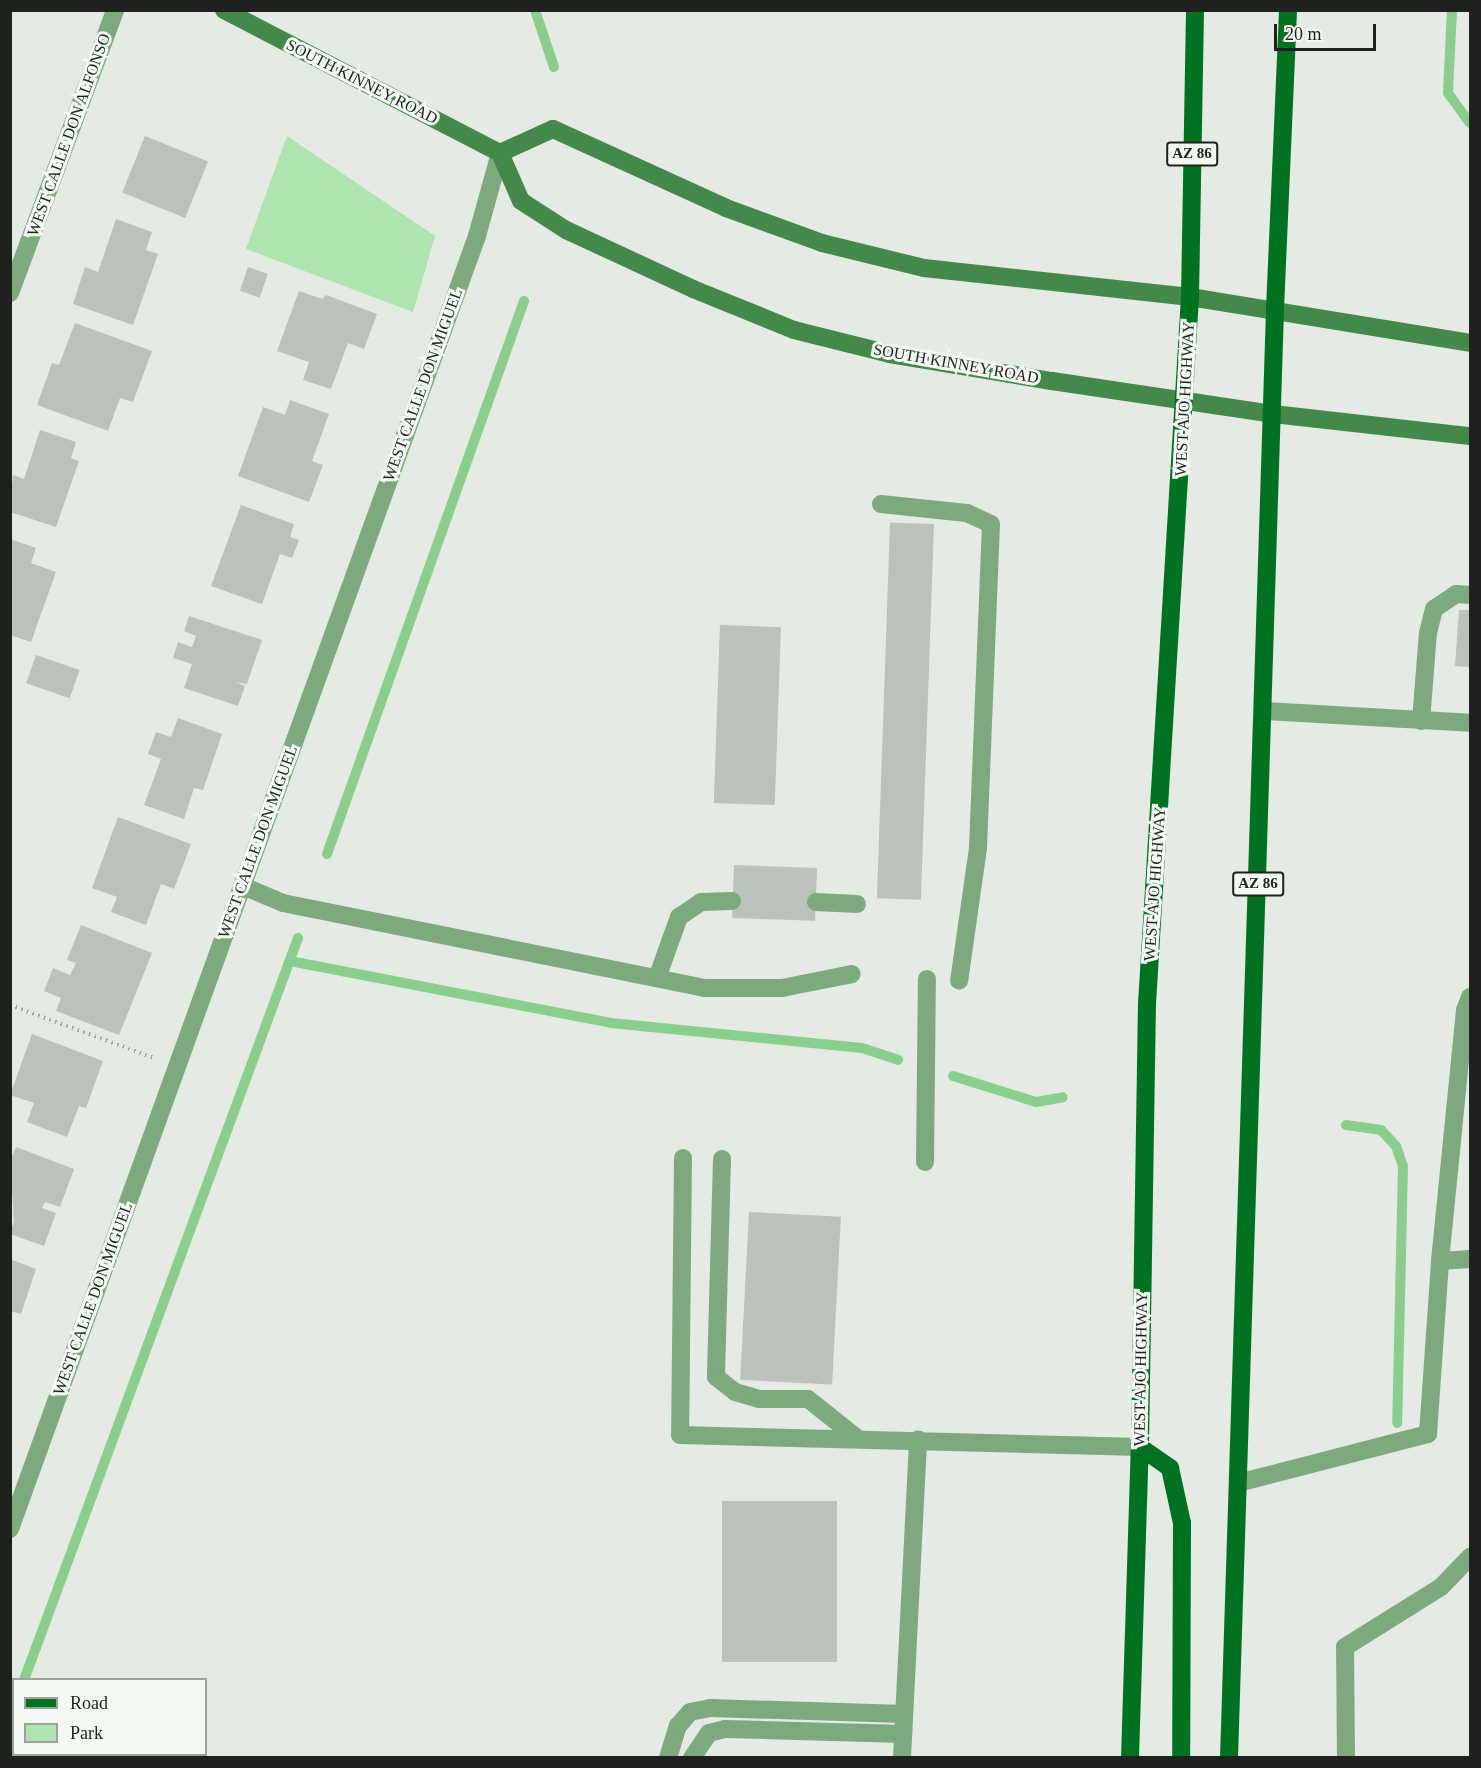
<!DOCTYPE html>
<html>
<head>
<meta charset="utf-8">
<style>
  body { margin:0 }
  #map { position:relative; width:1481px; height:1768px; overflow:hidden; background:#e5eae5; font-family:"Times New Roman",serif }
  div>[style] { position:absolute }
  .green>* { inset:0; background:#ade4af }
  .stream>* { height:10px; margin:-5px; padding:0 5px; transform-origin:5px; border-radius:5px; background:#8ace8e }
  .building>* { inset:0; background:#bbc1bb; transform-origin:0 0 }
  .path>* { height:4px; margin-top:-2px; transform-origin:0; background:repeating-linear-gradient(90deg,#a1a5a1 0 1.5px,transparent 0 6px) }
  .lane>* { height:18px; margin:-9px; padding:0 9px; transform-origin:9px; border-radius:9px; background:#7da97f }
  .street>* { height:18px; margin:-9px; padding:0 9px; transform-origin:9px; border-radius:9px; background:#7da97f }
  .secondary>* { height:18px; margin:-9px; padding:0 9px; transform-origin:9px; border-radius:9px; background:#44894a }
  .primary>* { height:18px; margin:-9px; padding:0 9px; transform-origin:9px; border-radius:9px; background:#017220 }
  span { translate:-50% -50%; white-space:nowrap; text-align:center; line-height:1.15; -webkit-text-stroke:6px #f2f8f2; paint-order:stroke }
  .shield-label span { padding:2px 4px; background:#f2f8f2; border:2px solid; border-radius:4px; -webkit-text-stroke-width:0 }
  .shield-label { font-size:15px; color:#1f211f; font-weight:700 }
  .street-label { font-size:16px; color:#1f211f }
  .frame { position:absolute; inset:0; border:12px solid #1f211f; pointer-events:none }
  .legend { position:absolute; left:12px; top:1678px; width:195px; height:78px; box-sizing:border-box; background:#f2f8f2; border:2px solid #9ea29e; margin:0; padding:8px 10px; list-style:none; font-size:18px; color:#1f211f }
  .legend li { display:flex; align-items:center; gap:12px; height:30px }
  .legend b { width:30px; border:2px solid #9ea29e }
  .scale { position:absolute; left:1274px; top:24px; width:102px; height:27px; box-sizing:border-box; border:3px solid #1f211f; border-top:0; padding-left:8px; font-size:18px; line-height:21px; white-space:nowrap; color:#1f211f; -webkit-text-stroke:4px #f2f8f2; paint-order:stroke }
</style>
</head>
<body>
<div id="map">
  <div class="green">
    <i style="clip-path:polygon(287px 136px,435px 236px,413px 312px,246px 249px)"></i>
  </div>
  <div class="stream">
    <i style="left:535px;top:10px;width:60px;rotate:71.6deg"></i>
    <i style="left:1452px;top:10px;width:83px;rotate:92.8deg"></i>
    <i style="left:1448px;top:93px;width:37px;rotate:54deg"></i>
    <i style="left:327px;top:854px;width:587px;rotate:-70.39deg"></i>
    <i style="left:290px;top:961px;width:327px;rotate:10.9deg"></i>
    <i style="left:611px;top:1023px;width:252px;rotate:5.7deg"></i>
    <i style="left:862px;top:1048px;width:38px;rotate:18deg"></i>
    <i style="left:953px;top:1076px;width:87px;rotate:17.4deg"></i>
    <i style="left:1036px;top:1102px;width:27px;rotate:-10deg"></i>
    <i style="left:1346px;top:1125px;width:35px;rotate:8deg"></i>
    <i style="left:1381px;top:1130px;width:22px;rotate:47deg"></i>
    <i style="left:1396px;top:1146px;width:21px;rotate:71deg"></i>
    <i style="left:1403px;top:1166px;width:257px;rotate:91.3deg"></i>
    <i style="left:24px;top:1680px;width:791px;rotate:-69.73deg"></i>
    <i style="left:10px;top:1715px;width:9px;rotate:-63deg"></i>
  </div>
  <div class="building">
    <i style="left:145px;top:136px;width:68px;height:61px;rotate:22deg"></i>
    <i style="clip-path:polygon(116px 219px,152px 232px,146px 250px,158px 254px,133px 325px,73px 304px,85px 267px,98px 272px)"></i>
    <i style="left:248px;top:267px;width:21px;height:25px;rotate:19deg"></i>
    <i style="clip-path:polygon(299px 291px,322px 299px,326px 295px,377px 314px,364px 349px,348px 343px,331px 389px,303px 380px,309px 362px,277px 351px)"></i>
    <i style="clip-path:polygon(75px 323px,152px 351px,133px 402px,120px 398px,108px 431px,37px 405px,52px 363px,59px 365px)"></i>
    <i style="clip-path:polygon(290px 400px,329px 414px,312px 461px,323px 465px,309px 502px,238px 476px,263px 407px,285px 415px)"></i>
    <i style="clip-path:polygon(40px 430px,76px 442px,71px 458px,79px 461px,56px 527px,10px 512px,13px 475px,24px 479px)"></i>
    <i style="clip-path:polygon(241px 505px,294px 524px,290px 537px,299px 540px,292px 558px,280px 554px,262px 604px,211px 586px)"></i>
    <i style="left:934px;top:524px;width:376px;height:44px;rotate:92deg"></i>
    <i style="clip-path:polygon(10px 539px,36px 548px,31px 563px,56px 572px,31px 642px,10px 635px)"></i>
    <i style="clip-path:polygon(1459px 610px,1470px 610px,1470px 667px,1455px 666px)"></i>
    <i style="clip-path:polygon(189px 616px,262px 640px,247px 684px,235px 682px,245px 686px,238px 706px,184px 688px,192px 664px,173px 658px,178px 642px,192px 647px,196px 636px,184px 631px)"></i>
    <i style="left:720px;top:625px;width:61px;height:178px;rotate:2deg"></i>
    <i style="left:36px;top:655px;width:46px;height:30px;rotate:19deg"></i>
    <i style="clip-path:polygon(178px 718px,222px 734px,203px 790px,194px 788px,184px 819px,144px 805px,161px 759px,148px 754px,156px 732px,171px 737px)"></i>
    <i style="clip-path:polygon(118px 817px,191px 844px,174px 889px,161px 884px,146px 925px,111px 912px,117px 897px,92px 888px)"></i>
    <i style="left:734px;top:865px;width:83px;height:53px;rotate:2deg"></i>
    <i style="clip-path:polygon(81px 925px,152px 953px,119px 1035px,56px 1011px,61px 998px,44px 991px,53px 968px,70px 975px,76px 963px,67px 960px)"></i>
    <i style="clip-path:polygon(32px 1034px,103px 1061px,86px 1108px,79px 1106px,67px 1137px,27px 1122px,34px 1103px,10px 1095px)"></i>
    <i style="clip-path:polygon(16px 1147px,74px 1169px,60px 1207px,45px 1202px,42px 1208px,56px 1213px,44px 1246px,10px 1234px,14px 1221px,10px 1161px)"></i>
    <i style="left:749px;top:1212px;width:92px;height:168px;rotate:3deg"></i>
    <i style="clip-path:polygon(10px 1259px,36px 1269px,21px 1314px,10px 1311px)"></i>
    <i style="left:722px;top:1501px;width:115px;height:161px"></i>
  </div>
  <div class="path">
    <i style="left:10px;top:1005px;width:153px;rotate:20.2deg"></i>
  </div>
  <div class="lane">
    <i style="left:881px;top:504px;width:86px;rotate:6deg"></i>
    <i style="left:967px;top:513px;width:26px;rotate:25deg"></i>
    <i style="left:991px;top:524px;width:324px;rotate:92.3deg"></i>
    <i style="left:978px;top:848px;width:134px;rotate:98.1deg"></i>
    <i style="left:1264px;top:711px;width:206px;rotate:3.3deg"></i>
    <i style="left:1421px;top:721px;width:88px;rotate:-85.5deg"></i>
    <i style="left:1428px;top:633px;width:25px;rotate:-76deg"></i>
    <i style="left:1434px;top:609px;width:27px;rotate:-34deg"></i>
    <i style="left:1456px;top:594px;width:14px;rotate:4deg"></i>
    <i style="left:243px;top:886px;width:43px;rotate:23deg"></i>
    <i style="left:283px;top:903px;width:429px;rotate:11.4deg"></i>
    <i style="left:704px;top:988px;width:78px"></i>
    <i style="left:782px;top:988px;width:71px;rotate:-11.3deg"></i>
    <i style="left:816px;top:902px;width:41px;rotate:2.8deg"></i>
    <i style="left:657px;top:978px;width:65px;rotate:-70.2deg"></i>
    <i style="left:679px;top:917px;width:27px;rotate:-34deg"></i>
    <i style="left:701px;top:902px;width:31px;rotate:-2deg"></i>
    <i style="left:683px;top:1158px;width:277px;rotate:90.6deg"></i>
    <i style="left:680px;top:1435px;width:460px;rotate:1.5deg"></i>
    <i style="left:722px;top:1159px;width:218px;rotate:91.6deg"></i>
    <i style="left:716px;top:1377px;width:24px;rotate:38deg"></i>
    <i style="left:735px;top:1392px;width:25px;rotate:16deg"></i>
    <i style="left:759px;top:1399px;width:49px"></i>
    <i style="left:808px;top:1399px;width:63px;rotate:38.5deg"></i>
    <i style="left:925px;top:1162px;width:183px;rotate:-89.4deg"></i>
    <i style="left:1440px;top:1261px;width:30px;rotate:-4deg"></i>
    <i style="left:1238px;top:1483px;width:196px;rotate:-14.5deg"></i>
    <i style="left:1428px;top:1434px;width:173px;rotate:-86deg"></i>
    <i style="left:1440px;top:1261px;width:252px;rotate:-84.3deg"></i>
    <i style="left:1465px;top:1010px;width:14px;rotate:-69deg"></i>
    <i style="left:668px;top:1758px;width:34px;rotate:-73deg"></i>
    <i style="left:678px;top:1726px;width:18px;rotate:-49deg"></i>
    <i style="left:690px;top:1712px;width:21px;rotate:-11deg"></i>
    <i style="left:711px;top:1708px;width:193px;rotate:1.8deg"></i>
    <i style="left:692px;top:1758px;width:30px;rotate:-56deg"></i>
    <i style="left:709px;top:1733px;width:16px;rotate:-14deg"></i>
    <i style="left:725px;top:1729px;width:178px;rotate:1.6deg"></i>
    <i style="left:902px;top:1758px;width:319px;rotate:-87.1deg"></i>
    <i style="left:1346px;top:1758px;width:111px;rotate:-90.5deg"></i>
    <i style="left:1345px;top:1647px;width:113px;rotate:-32deg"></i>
    <i style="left:1441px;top:1587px;width:42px;rotate:-46deg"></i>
  </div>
  <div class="street">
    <i style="left:10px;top:293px;width:302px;rotate:-69.6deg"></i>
    <i style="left:10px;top:1529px;width:1375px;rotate:-70.14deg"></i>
    <i style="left:477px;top:236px;width:86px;rotate:-74.5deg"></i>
  </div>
  <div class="secondary">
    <i style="left:224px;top:10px;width:311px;rotate:27.4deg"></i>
    <i style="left:500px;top:153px;width:52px;rotate:66.4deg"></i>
    <i style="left:521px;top:201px;width:54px;rotate:32.8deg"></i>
    <i style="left:566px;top:230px;width:140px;rotate:24.9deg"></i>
    <i style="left:693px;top:289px;width:109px;rotate:22.1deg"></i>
    <i style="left:794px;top:330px;width:99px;rotate:14deg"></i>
    <i style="left:890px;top:354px;width:164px;rotate:9.5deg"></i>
    <i style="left:1052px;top:381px;width:223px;rotate:8.5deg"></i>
    <i style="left:1273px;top:414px;width:198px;rotate:6.4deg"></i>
    <i style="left:500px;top:153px;width:58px;rotate:-24.4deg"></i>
    <i style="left:553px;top:129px;width:190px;rotate:24.5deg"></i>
    <i style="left:726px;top:208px;width:102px;rotate:20deg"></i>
    <i style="left:822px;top:243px;width:105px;rotate:13.8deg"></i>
    <i style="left:924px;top:268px;width:268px;rotate:6.2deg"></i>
    <i style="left:1190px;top:297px;width:284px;rotate:9.3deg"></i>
  </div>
  <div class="primary">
    <i style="left:1140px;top:1447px;width:37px;rotate:35deg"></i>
    <i style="left:1170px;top:1468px;width:56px;rotate:77.7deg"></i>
    <i style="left:1182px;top:1523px;width:235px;rotate:90.2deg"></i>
    <i style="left:1130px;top:1758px;width:311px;rotate:-88.2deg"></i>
    <i style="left:1140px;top:1447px;width:443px;rotate:-89.1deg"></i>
    <i style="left:1147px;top:1004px;width:708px;rotate:-86.52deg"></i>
    <i style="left:1190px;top:297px;width:287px;rotate:-89deg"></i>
    <i style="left:1229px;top:1758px;width:1450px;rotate:-88.18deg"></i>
    <i style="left:1275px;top:309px;width:299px;rotate:-87.5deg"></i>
  </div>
  <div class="shield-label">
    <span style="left:1192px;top:154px">AZ 86</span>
    <span style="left:1258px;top:884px">AZ 86</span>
  </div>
  <div class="street-label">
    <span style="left:362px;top:82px;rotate:27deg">SOUTH KINNEY ROAD</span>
    <span style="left:69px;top:135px;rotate:-70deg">WEST CALLE DON ALFONSO</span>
    <span style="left:956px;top:364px;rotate:10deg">SOUTH KINNEY ROAD</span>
    <span style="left:423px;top:385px;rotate:-70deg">WEST CALLE DON MIGUEL</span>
    <span style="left:1185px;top:399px;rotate:-87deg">WEST AJO HIGHWAY</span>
    <span style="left:258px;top:842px;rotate:-70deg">WEST CALLE DON MIGUEL</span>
    <span style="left:1155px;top:884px;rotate:-86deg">WEST AJO HIGHWAY</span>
    <span style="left:93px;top:1299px;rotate:-70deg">WEST CALLE DON MIGUEL</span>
    <span style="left:1141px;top:1369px;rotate:-89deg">WEST AJO HIGHWAY</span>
  </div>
  <div class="frame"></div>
  <ul class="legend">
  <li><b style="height:8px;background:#017220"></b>Road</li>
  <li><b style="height:16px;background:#ade4af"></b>Park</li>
  </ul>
  <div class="scale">20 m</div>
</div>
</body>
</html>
